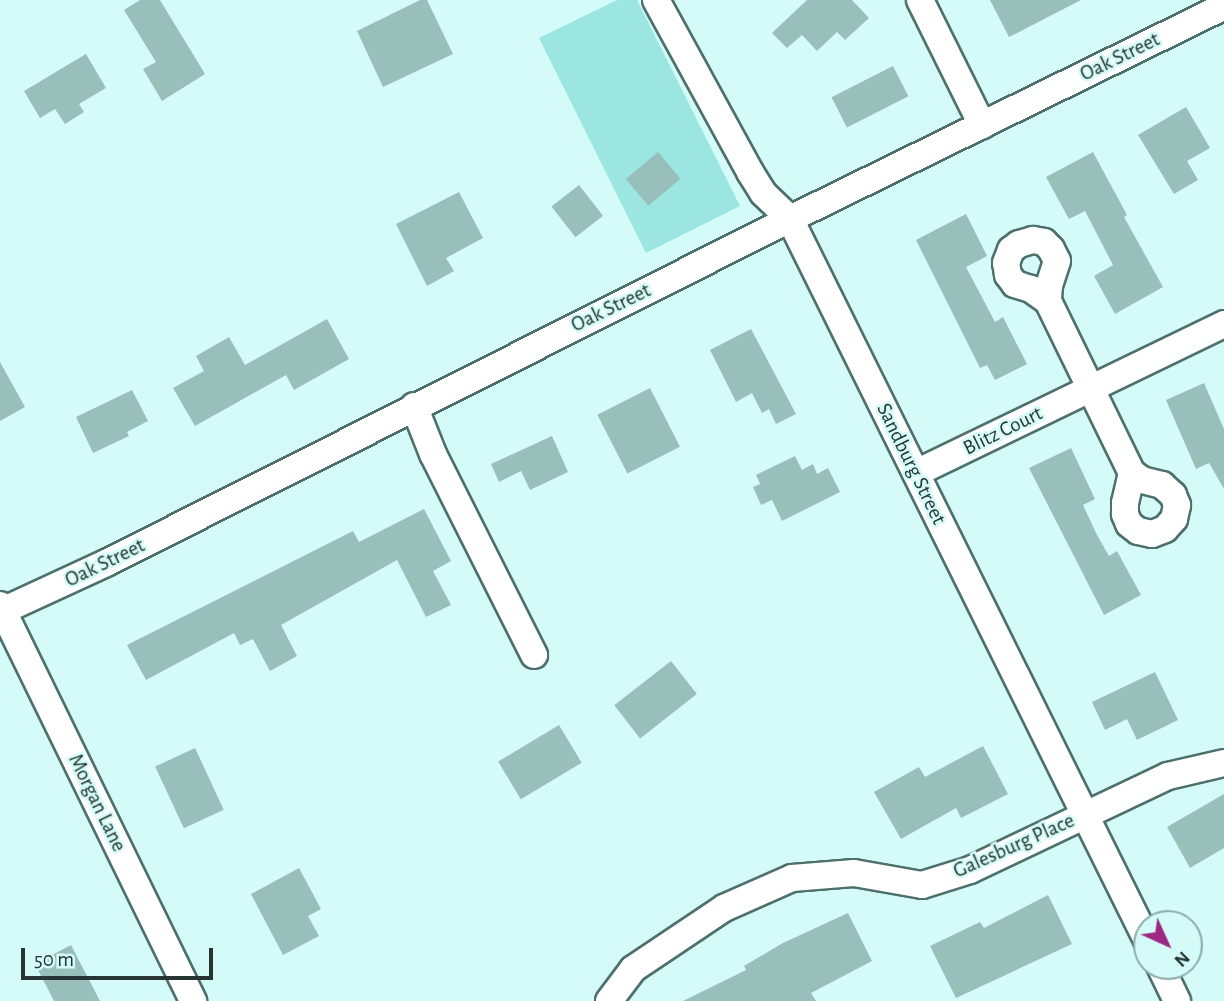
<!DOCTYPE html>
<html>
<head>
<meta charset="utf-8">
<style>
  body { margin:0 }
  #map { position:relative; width:1224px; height:1001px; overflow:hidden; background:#d4fbf7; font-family:"Alegreya Sans",sans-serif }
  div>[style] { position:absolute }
  .green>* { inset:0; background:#9be6e0 }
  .building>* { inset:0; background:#99bfbb; transform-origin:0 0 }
  .roads { filter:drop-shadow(2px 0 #4d706d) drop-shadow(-2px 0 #4d706d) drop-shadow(0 2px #4d706d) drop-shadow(0 -2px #4d706d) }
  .minor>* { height:26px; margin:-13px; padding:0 13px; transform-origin:13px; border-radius:13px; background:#fff }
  span { translate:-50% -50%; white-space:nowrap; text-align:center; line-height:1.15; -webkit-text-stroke:5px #d4fbf7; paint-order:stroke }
  .street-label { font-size:21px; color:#263533 }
  .north { position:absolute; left:1133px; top:910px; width:70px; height:70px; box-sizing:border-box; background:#d4fbf7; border:2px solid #8eaca9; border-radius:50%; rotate:135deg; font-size:19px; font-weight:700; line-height:28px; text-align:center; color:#263533 }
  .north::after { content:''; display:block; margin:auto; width:24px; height:32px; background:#9d2782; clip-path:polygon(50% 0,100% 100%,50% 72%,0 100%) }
  .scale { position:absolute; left:21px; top:948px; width:192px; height:32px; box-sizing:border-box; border:4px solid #263533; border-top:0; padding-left:9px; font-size:21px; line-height:24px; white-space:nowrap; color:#263533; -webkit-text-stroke:5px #d4fbf7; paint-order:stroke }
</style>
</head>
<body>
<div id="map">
  <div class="green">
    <i style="clip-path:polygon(617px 0,637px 0,740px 206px,646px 253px,539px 38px)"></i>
  </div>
  <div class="building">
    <i style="clip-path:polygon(140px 0,160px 0,205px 74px,162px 101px,143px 69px,156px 62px,124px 10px)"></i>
    <i style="clip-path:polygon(420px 0,427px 0,453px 54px,383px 87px,357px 31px)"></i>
    <i style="clip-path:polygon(807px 0,852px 0,869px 18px,845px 40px,837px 32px,817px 51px,802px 35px,787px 48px,772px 33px)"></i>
    <i style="clip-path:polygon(990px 0,1081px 0,1009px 37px)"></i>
    <i style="clip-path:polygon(86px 54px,106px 88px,79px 104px,84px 112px,65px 124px,55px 109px,40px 118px,24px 91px)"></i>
    <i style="left:893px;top:66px;width:34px;height:69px;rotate:63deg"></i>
    <i style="clip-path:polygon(1186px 107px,1210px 148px,1187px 161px,1198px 180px,1174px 194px,1138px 135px)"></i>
    <i style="left:658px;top:152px;width:35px;height:42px;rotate:50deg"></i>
    <i style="clip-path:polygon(1093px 152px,1127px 215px,1124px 217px,1163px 287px,1115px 314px,1094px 276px,1113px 265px,1085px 211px,1069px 219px,1046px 177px)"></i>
    <i style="left:579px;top:185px;width:39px;height:35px;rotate:52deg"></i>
    <i style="clip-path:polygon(459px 192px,483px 238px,446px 258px,454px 271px,427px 286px,396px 224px)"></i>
    <i style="clip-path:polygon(966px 214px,987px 256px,966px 267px,995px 322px,1003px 317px,1027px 364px,995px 380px,987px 365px,980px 368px,916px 240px)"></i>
    <i style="clip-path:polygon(327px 319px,349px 359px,294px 390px,286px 375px,195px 426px,173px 388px,204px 371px,196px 356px,229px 337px,245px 365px)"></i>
    <i style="clip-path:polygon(751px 329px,796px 414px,776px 424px,769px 409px,762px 413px,752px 393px,736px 402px,710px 350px)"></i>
    <i style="clip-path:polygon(0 362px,25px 407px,0 421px)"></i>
    <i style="clip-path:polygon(1204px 383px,1224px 429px,1224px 489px,1209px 463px,1196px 469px,1166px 400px)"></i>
    <i style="left:650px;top:388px;width:66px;height:59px;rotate:63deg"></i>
    <i style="clip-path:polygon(132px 390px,148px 421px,127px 432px,129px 436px,93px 453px,76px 417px)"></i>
    <i style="clip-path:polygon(552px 436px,568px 472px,530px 490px,521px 471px,499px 482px,491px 464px)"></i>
    <i style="clip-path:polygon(1071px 448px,1095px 499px,1083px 505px,1097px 535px,1109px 556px,1117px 551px,1141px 595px,1104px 615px,1029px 468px)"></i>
    <i style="clip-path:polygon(795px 456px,802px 470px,813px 464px,817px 474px,828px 468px,840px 492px,782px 521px,772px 500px,761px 505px,753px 487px,760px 484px,756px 475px)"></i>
    <i style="clip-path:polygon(424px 509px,451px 561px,433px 571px,451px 605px,426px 617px,397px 560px,281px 625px,297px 656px,270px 671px,253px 639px,240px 645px,234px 633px,146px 680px,127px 645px,353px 531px,359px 542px)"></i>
    <i style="left:671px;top:661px;width:42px;height:72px;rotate:52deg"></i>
    <i style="clip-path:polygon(1155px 672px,1178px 720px,1137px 740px,1127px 719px,1105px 730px,1092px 702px)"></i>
    <i style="left:559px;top:725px;width:44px;height:71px;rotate:59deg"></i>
    <i style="clip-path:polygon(983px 746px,1008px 794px,961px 818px,956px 808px,901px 839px,874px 792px,919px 767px,925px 777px)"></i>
    <i style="left:195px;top:748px;width:68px;height:44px;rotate:65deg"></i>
    <i style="clip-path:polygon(1224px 794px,1224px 848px,1190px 868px,1167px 827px)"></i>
    <i style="clip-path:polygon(299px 868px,321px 909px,308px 916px,319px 936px,283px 955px,251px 894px)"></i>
    <i style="clip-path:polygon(1048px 895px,1072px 944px,956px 998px,930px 946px,980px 922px,984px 928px)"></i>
    <i style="clip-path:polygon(848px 913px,872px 961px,811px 993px,816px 1001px,683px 1001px,746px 970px,744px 966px,783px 943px)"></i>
    <i style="clip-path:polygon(71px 945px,100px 1001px,54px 1001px,35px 964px)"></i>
  </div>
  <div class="roads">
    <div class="minor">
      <i style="left:656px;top:0;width:196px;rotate:61.3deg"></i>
      <i style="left:750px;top:172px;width:25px;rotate:58deg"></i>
      <i style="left:763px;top:193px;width:37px;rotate:44deg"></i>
      <i style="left:790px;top:219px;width:805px;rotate:63.66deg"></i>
      <i style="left:920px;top:0;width:140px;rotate:63.6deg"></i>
      <i style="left:1033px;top:240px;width:11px;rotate:10deg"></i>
      <i style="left:1044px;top:242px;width:10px;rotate:45deg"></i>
      <i style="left:1051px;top:249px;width:13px;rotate:63deg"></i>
      <i style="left:1057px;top:261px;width:25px;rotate:108deg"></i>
      <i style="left:1049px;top:285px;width:16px;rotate:94deg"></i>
      <i style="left:1048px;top:301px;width:21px;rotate:-145deg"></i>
      <i style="left:1031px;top:289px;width:17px;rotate:-163deg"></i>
      <i style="left:1015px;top:284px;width:11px;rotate:-128deg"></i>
      <i style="left:1008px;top:275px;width:12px;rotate:-99deg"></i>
      <i style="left:1006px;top:263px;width:14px;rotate:-69deg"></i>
      <i style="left:1011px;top:250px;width:10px;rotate:-37deg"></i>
      <i style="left:1019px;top:244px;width:15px;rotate:-16deg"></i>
      <i style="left:1048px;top:301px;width:191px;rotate:64deg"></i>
      <i style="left:414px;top:406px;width:52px;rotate:68.4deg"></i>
      <i style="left:433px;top:454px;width:225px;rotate:63.3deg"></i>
      <i style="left:916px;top:473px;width:342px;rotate:-25.8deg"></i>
      <i style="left:1132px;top:473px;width:12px;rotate:35deg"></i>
      <i style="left:1142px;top:480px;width:21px;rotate:14deg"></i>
      <i style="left:1162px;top:485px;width:15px;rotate:42deg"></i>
      <i style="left:1173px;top:495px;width:11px;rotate:68deg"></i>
      <i style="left:1177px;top:505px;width:14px;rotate:102deg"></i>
      <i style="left:1174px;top:519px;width:13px;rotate:132deg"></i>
      <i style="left:1165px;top:529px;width:14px;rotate:159deg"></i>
      <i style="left:1152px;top:534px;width:14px;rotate:-168deg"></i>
      <i style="left:1138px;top:531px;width:11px;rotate:-142deg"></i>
      <i style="left:1129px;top:524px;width:11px;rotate:-112deg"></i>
      <i style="left:1125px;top:514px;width:11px;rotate:-90deg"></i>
      <i style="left:1125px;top:503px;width:31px;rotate:-77deg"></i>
      <i style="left:0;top:605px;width:441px;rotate:64deg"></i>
      <i style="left:0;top:612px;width:119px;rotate:-24.8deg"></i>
      <i style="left:108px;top:562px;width:763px;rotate:-26.7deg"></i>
      <i style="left:790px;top:219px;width:483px;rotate:-26.1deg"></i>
      <i style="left:1160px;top:966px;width:39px;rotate:64deg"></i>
      <i style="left:609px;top:1001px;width:40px;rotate:-53deg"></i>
      <i style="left:633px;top:969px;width:110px;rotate:-33.8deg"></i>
      <i style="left:724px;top:908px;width:74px;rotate:-23.8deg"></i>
      <i style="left:792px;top:878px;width:62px;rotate:-4.6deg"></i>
      <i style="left:854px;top:873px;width:69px;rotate:10deg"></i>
      <i style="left:922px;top:885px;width:50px;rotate:-17.4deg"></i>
      <i style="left:970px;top:870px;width:219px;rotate:-25.4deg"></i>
      <i style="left:1168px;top:776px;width:57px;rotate:-13.1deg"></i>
    </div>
  </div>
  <div class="street-label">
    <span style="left:1120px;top:57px;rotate:-26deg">Oak Street</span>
    <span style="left:611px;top:308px;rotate:-26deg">Oak Street</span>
    <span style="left:1003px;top:431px;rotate:-26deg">Blitz Court</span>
    <span style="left:911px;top:464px;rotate:64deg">Sandburg Street</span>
    <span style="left:105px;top:563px;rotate:-26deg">Oak Street</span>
    <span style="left:97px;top:803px;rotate:64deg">Morgan Lane</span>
    <span style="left:1014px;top:846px;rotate:-24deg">Galesburg Place</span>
  </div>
  <div class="north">N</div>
  <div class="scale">50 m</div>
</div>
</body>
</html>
